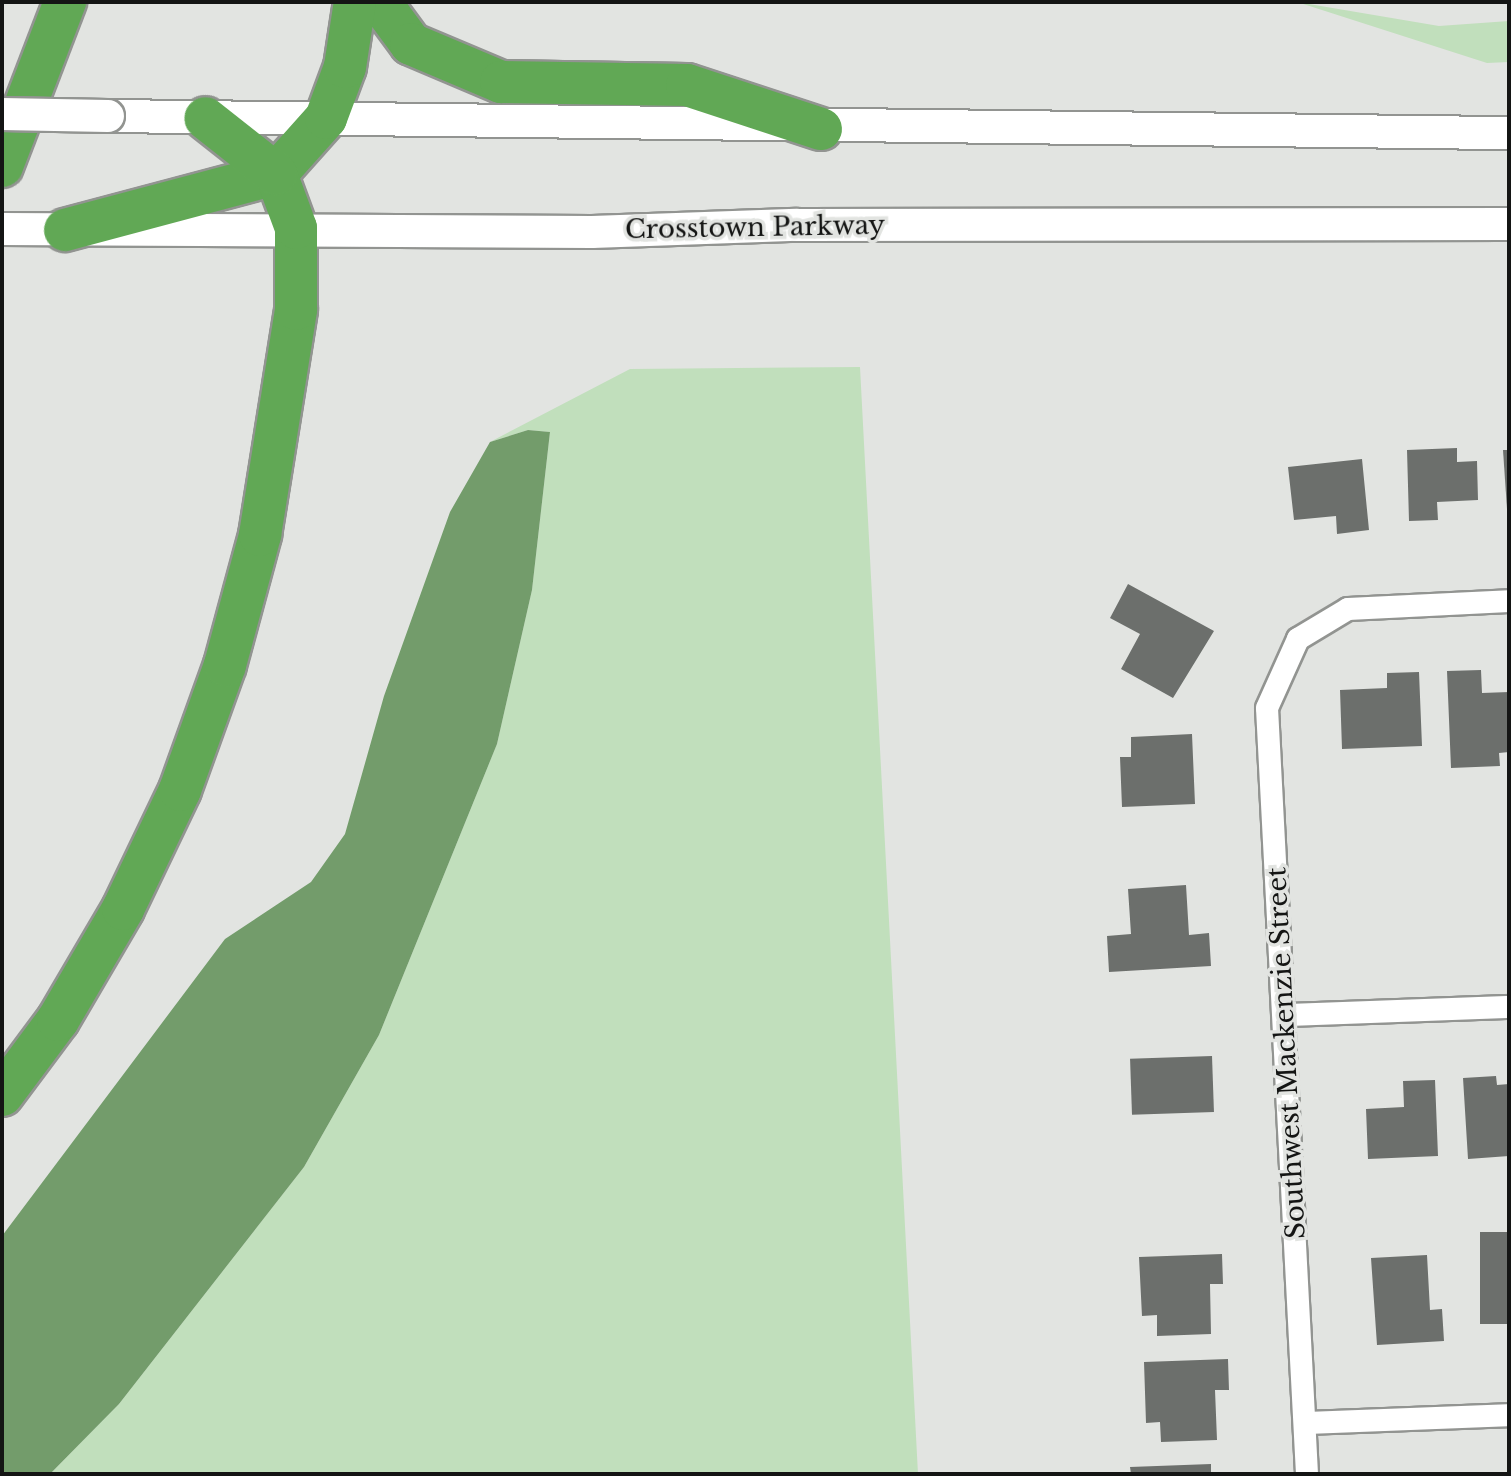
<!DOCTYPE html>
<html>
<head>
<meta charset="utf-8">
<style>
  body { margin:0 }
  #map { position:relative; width:1511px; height:1476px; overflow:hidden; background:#e2e4e1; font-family:"Libre Baskerville",serif }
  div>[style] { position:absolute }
  .green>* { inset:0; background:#c1dfbc }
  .water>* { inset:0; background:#739c6b }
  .building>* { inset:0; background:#6c6f6c; transform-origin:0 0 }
  .roads { filter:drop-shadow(2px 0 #929491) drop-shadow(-2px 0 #929491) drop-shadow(0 2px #929491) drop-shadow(0 -2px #929491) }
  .street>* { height:22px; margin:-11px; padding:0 11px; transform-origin:11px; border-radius:11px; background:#fff }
  .secondary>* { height:32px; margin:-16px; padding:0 16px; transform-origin:16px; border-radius:16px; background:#fff }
  .highway>* { height:42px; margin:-21px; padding:0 21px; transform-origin:21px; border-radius:21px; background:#61a855 }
  .bridges { filter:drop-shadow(2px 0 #929491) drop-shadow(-2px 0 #929491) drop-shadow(0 2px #929491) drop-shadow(0 -2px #929491) }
  .secondary-bridge>* { height:32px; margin:-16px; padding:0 16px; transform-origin:16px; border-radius:16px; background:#fff }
  span { translate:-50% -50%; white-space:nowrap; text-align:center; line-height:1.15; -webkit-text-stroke:7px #e2e4e1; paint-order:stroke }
  .street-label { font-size:26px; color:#141514 }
  .frame { position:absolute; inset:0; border:4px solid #141514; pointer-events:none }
</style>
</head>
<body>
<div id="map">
  <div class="green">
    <i style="clip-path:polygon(1297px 2px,1439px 26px,1509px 21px,1509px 62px,1487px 63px)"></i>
    <i style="clip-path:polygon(860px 367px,918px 1474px,50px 1474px,119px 1404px,304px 1167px,379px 1035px,497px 744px,532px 590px,550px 432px,528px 430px,490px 442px,630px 369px)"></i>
  </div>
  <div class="water">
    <i style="clip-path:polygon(528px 430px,550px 432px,532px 590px,497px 744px,379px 1035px,304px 1167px,119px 1404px,50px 1474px,2px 1474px,2px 1236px,225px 939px,311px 882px,345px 834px,384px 696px,450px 512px,490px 442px)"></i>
  </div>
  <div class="building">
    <i style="clip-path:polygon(1457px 448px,1457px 462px,1477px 461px,1478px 500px,1437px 502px,1438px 520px,1409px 521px,1407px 450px)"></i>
    <i style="clip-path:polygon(1503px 450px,1509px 450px,1509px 509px,1507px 509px)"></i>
    <i style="clip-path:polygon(1362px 459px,1369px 530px,1337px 534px,1336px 516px,1294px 520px,1288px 467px)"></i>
    <i style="clip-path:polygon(1128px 584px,1214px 631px,1173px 698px,1121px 669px,1140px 634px,1110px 618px)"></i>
    <i style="clip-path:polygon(1481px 670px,1482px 693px,1509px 692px,1509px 752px,1499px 753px,1500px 766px,1451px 768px,1447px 671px)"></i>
    <i style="clip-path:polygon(1419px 672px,1422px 746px,1342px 749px,1340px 690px,1387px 688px,1387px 673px)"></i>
    <i style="clip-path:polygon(1192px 734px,1195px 804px,1122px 807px,1120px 757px,1131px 757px,1131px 737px)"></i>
    <i style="clip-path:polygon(1186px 885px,1189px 935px,1209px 933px,1211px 966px,1109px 972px,1107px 936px,1131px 934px,1128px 889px)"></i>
    <i style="left:1212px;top:1056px;width:56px;height:82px;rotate:88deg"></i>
    <i style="clip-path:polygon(1496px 1076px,1497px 1085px,1509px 1084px,1509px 1156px,1468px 1159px,1463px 1078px)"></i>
    <i style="clip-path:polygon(1435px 1080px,1438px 1156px,1368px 1159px,1366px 1109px,1404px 1107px,1403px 1081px)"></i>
    <i style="left:1509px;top:1232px;width:92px;height:29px;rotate:90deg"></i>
    <i style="clip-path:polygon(1222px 1254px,1223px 1284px,1210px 1284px,1211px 1334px,1157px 1336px,1157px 1315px,1142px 1316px,1139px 1257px)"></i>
    <i style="clip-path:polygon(1427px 1255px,1430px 1310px,1442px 1309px,1444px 1341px,1377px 1345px,1371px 1258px)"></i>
    <i style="clip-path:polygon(1228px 1359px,1229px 1390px,1215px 1390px,1217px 1440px,1161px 1442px,1160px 1422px,1146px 1423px,1144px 1362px)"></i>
    <i style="clip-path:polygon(1211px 1464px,1211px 1474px,1131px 1474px,1130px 1467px)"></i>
  </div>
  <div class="roads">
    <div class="street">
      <i style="left:1286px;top:1015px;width:223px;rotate:-2.1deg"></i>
      <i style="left:1305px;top:1423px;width:204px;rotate:-2.2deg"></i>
      <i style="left:1307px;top:1474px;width:767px;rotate:-92.99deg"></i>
      <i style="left:1267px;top:708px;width:76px;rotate:-65.8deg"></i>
      <i style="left:1298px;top:639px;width:58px;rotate:-31deg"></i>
      <i style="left:1348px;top:609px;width:161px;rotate:-2.8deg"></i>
    </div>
    <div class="secondary">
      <i style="left:108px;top:116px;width:1401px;rotate:0.7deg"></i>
      <i style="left:2px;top:229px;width:590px;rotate:0.29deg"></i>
      <i style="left:592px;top:232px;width:205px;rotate:-2deg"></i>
      <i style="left:797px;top:225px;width:712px;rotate:-0.08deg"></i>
    </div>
    <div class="highway">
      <i style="left:380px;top:2px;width:52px;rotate:53.6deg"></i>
      <i style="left:411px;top:44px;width:98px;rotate:22.9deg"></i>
      <i style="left:501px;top:82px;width:186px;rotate:0.9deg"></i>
      <i style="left:687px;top:85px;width:141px;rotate:18.2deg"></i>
      <i style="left:2px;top:166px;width:176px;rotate:-69deg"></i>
      <i style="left:65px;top:230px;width:218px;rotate:-14.9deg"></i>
      <i style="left:276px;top:174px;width:75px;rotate:-48.2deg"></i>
      <i style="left:326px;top:118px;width:54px;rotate:-69.6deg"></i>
      <i style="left:345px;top:67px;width:66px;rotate:-81.3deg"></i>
      <i style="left:2px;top:1095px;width:94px;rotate:-53.3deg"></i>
      <i style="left:58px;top:1020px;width:129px;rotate:-59.6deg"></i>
      <i style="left:123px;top:909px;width:132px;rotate:-64.4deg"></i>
      <i style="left:180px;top:790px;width:133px;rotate:-70.2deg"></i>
      <i style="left:225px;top:665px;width:135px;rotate:-74.9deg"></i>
      <i style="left:260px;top:535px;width:229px;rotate:-80.9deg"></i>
      <i style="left:296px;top:309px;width:81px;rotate:-90deg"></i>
      <i style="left:296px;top:228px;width:58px;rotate:-110.3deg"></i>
      <i style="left:276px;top:174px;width:90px;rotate:-141.7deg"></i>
    </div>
  </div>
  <div class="bridges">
    <div class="secondary-bridge">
      <i style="left:2px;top:114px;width:106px;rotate:1.1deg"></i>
    </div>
  </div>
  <div class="street-label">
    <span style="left:755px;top:228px;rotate:-1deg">Crosstown Parkway</span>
    <span style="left:1287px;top:1053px;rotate:-93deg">Southwest Mackenzie Street</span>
  </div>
  <div class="frame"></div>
</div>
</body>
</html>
